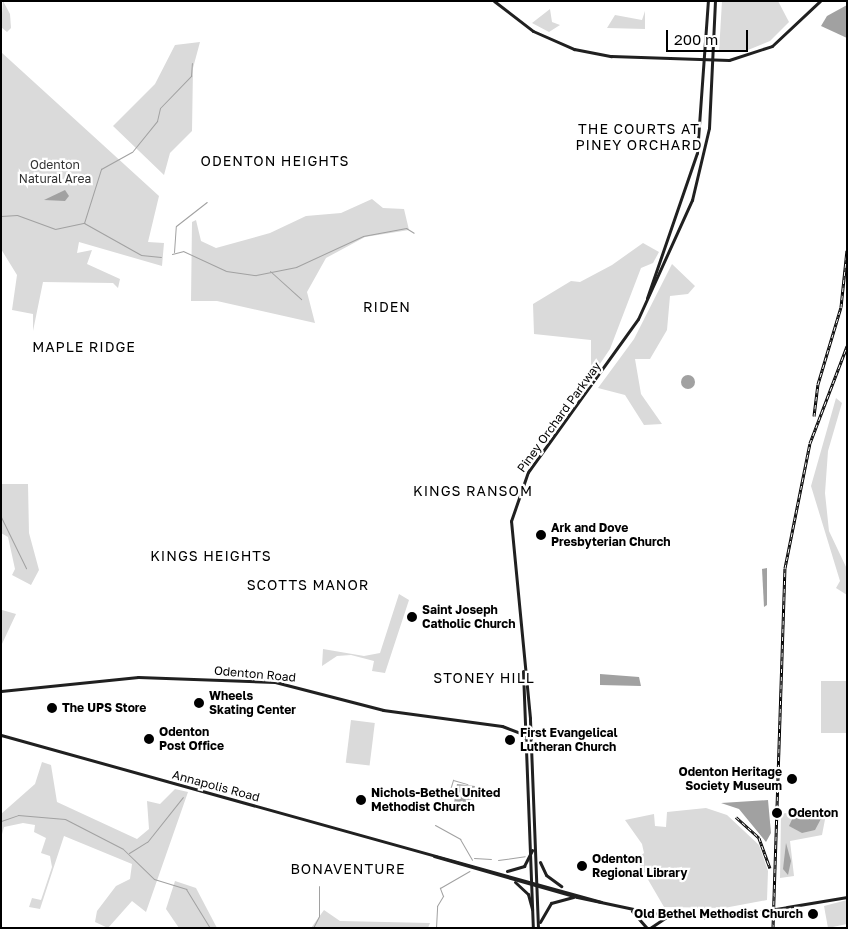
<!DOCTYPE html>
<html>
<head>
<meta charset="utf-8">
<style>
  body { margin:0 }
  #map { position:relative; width:848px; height:929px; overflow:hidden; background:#fff; font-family:"Golos Text",sans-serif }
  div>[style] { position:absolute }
  .green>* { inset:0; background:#dadada; transform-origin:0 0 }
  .water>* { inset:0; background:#a1a1a1 }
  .round { border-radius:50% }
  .stream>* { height:1px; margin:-0.5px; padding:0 0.5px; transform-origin:0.5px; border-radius:0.5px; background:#a1a1a1 }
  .secondary>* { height:3px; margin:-1.5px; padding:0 1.5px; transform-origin:1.5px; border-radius:1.5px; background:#202020 }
  .rail>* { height:3px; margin-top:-1.5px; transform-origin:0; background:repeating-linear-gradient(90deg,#fff 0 4px,#000 0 8px); box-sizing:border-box; border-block:1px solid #000 }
  .secondary-bridge>* { height:3px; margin:-1.5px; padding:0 1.5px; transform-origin:1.5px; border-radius:1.5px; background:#202020 }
  .dots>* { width:14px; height:14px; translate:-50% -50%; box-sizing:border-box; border:2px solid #fff; border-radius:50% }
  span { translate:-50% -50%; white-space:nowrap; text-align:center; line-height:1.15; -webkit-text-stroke:4.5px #fff; paint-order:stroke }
  .park-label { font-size:12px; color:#313131 }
  .street-label { font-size:12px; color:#000 }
  .poi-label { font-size:12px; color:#000; font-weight:700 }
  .left { translate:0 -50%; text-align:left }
  .right { translate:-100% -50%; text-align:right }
  .neighbourhood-label { font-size:14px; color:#000; letter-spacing:1px }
  .frame { position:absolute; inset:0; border:2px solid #000; pointer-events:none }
  .scale { position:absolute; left:666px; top:30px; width:82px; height:22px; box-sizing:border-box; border:2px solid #000; border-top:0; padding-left:6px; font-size:15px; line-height:18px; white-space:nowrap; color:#000; -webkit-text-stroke:4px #fff; paint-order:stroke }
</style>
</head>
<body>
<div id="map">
  <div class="green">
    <i style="clip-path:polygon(3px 1px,10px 14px,11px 28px,7px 32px,1px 27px)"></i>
    <i style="clip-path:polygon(722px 1px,778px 1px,789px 22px,770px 41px,748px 50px,719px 52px)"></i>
    <i style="clip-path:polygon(550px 9px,552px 22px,560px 25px,549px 32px,532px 23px)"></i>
    <i style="clip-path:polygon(645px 11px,645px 29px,607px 28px,615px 15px,642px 20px)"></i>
    <i style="clip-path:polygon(200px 42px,193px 68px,192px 131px,170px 153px,164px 175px,113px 126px,155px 84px,175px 45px)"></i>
    <i style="clip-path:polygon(1px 52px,159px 196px,148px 242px,164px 243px,162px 266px,79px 242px,77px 253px,92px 250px,87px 264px,120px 279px,118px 288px,113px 283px,43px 282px,33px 331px,33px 314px,12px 310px,17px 275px,1px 249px)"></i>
    <i style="clip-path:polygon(372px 199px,383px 208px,404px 209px,409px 230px,365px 237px,326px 258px,307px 292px,315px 323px,217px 301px,191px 301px,192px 222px,196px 220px,201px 241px,216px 248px,270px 233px,306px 216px,341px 213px)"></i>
    <i style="clip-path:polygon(643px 243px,659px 252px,653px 263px,641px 268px,610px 349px,591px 377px,591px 340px,534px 334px,533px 304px,571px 281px,580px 282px,612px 265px)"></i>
    <i style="clip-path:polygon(672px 264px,695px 286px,688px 294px,670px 296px,667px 330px,650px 359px,635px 359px,641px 394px,662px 424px,644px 425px,625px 395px,598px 388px,634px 339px)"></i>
    <i style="clip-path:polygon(836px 398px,842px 403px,828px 451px,825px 493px,829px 531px,847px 569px,847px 595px,836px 588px,840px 581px,811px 486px)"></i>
    <i style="clip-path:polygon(1px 484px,28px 484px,29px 533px,39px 570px,31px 585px,12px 575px,15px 569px,8px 537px,1px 533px)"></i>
    <i style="clip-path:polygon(399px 594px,409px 600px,385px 673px,372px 671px,374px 661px,351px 655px,337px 656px,322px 666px,323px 649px,364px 656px,380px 653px)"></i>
    <i style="clip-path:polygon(2px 610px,16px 614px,1px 646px,1px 613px)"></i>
    <i style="left:847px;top:681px;width:52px;height:26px;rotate:90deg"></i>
    <i style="left:351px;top:720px;width:24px;height:43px;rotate:7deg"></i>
    <i style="clip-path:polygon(42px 762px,51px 765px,57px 802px,137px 839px,149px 829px,147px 801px,160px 804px,175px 789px,188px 792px,146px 912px,132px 901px,108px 928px,95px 922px,97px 911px,116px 886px,130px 879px,132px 864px,64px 836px,40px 909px,29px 907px,32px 898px,41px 900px,52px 867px,50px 856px,41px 853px,46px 838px,34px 832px,35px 825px,23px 823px,4px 827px,1px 838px,1px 814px,35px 784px)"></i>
    <i style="clip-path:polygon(706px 808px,727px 815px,759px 845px,768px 871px,767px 900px,724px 908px,664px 907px,636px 859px,644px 853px,642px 844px,625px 820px,654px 814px,655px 826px,666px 827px,667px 812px)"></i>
    <i style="clip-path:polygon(808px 809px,827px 809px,822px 835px,790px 841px,794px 876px,780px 878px,781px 814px)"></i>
    <i style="clip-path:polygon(175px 881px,196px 888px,217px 928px,179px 928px,166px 909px)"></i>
    <i style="clip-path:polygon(847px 900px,847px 924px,828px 928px,824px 906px)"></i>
    <i style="clip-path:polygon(324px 910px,340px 921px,430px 923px,428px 928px,311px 928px)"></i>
  </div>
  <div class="water">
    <i style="clip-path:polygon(847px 5px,847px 38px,821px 26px,827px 16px)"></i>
    <i style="clip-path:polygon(65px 190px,69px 196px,65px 201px,44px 200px)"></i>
    <i class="round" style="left:681px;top:375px;width:14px;height:14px"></i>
    <i style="clip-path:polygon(767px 568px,767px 605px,764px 607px,762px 569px)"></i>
    <i style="clip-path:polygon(600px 674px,639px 677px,641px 686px,600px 685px)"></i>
    <i style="clip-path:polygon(457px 784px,475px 786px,470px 805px,454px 803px)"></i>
    <i style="clip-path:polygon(768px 800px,771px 833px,766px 842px,739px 809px,721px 803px)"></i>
    <i style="clip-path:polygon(794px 815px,807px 813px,823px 815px,815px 830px,802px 833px,789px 826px)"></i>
    <i style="clip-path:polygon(786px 843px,791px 861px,788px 875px,783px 869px)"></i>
  </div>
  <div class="stream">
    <i style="left:1px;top:216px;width:16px;rotate:-4deg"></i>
    <i style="left:17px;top:215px;width:40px;rotate:20.2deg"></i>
    <i style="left:55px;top:229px;width:30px;rotate:-12deg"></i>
    <i style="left:84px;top:223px;width:65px;rotate:29.3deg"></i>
    <i style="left:141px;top:255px;width:20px;rotate:6deg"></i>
    <i style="left:84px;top:223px;width:57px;rotate:-72.5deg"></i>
    <i style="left:101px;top:169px;width:35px;rotate:-29deg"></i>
    <i style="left:132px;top:152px;width:40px;rotate:-51deg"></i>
    <i style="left:157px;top:121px;width:13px;rotate:-77deg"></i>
    <i style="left:160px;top:108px;width:45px;rotate:-45.9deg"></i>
    <i style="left:191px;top:76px;width:13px;rotate:-86deg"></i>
    <i style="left:174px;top:252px;width:26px;rotate:-86deg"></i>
    <i style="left:176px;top:226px;width:39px;rotate:-38deg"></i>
    <i style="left:172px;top:254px;width:11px;rotate:-15deg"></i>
    <i style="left:183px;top:251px;width:47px;rotate:24.9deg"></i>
    <i style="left:226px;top:271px;width:30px;rotate:8deg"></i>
    <i style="left:256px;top:275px;width:41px;rotate:-11.3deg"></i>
    <i style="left:296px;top:267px;width:74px;rotate:-24.8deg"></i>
    <i style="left:363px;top:236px;width:44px;rotate:-10.5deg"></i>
    <i style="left:406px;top:228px;width:9px;rotate:32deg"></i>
    <i style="left:270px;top:271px;width:42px;rotate:42.1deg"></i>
    <i style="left:1px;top:517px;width:57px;rotate:63.9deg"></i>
    <i style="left:449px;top:793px;width:14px;rotate:-73deg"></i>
    <i style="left:453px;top:780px;width:15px;rotate:16deg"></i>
    <i style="left:1px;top:821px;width:18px;rotate:-19deg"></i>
    <i style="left:18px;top:815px;width:47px;rotate:4.9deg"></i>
    <i style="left:65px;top:819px;width:65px;rotate:27.3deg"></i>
    <i style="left:123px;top:849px;width:43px;rotate:44.1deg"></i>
    <i style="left:154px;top:879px;width:34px;rotate:17deg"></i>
    <i style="left:186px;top:889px;width:46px;rotate:58.4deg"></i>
    <i style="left:435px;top:825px;width:29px;rotate:29deg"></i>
    <i style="left:460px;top:839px;width:24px;rotate:60deg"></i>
    <i style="left:129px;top:853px;width:22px;rotate:-32deg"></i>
    <i style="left:148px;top:841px;width:56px;rotate:-51.5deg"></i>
    <i style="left:474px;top:858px;width:17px;rotate:3deg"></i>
    <i style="left:498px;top:860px;width:27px;rotate:-8deg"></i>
    <i style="left:313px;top:928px;width:13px;rotate:-63deg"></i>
    <i style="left:319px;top:916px;width:30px;rotate:-90deg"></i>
    <i style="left:436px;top:928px;width:22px;rotate:-87deg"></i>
    <i style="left:437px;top:906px;width:12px;rotate:-59deg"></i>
    <i style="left:443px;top:896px;width:9px;rotate:-111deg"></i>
    <i style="left:440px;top:888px;width:34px;rotate:-30deg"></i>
  </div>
  <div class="secondary">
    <i style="left:494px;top:1px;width:49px;rotate:37.6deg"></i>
    <i style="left:533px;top:31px;width:45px;rotate:23.7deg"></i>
    <i style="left:574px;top:49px;width:38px;rotate:11deg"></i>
    <i style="left:611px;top:56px;width:118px;rotate:1.9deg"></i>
    <i style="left:729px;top:60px;width:45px;rotate:-18deg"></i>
    <i style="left:772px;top:46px;width:66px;rotate:-43.2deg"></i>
    <i style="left:647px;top:298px;width:153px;rotate:-71deg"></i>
    <i style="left:697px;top:153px;width:152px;rotate:-85.9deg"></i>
    <i style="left:523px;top:671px;width:257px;rotate:87.8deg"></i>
    <i style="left:1px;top:691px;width:138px;rotate:-5.8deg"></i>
    <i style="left:138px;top:677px;width:137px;rotate:2.1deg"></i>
    <i style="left:275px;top:682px;width:112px;rotate:14.5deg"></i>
    <i style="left:383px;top:710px;width:120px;rotate:7.7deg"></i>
    <i style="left:502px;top:726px;width:31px;rotate:21deg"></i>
    <i style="left:1px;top:735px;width:623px;rotate:15.55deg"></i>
    <i style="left:434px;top:856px;width:149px;rotate:16deg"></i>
    <i style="left:577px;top:897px;width:77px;rotate:12deg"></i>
    <i style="left:652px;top:913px;width:54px;rotate:5.3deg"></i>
    <i style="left:706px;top:918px;width:57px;rotate:-7deg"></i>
    <i style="left:540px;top:862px;width:14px;rotate:65deg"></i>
    <i style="left:546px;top:875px;width:19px;rotate:36deg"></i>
    <i style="left:507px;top:871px;width:18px;rotate:-16deg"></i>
    <i style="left:524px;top:866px;width:18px;rotate:-63deg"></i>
    <i style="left:515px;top:882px;width:18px;rotate:43deg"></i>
    <i style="left:528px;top:894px;width:16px;rotate:75deg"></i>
    <i style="left:787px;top:907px;width:61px;rotate:-9.5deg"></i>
    <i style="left:632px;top:911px;width:23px;rotate:49deg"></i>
    <i style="left:540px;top:922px;width:22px;rotate:-60deg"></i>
    <i style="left:551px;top:903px;width:23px;rotate:-15deg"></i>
    <i style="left:538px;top:928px;width:210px;rotate:-92.2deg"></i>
    <i style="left:530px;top:718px;width:198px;rotate:-95.5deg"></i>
    <i style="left:511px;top:521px;width:52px;rotate:-70.9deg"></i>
    <i style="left:528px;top:472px;width:188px;rotate:-54.3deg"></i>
    <i style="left:638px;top:319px;width:131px;rotate:-65.6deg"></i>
    <i style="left:692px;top:200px;width:74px;rotate:-76.7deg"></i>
    <i style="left:709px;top:128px;width:127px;rotate:-87.3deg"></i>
    <i style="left:650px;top:928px;width:22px;rotate:-34deg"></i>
  </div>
  <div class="rail">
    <i style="left:814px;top:416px;width:32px;rotate:-83deg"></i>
    <i style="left:818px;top:384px;width:80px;rotate:-73.4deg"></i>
    <i style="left:841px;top:307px;width:57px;rotate:-84deg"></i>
    <i style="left:736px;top:817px;width:31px;rotate:42deg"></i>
    <i style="left:759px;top:838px;width:32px;rotate:70deg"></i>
    <i style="left:773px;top:928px;width:360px;rotate:-88.1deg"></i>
    <i style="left:785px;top:568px;width:127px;rotate:-78.7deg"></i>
    <i style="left:810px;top:443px;width:104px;rotate:-69.1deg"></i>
  </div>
  <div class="secondary-bridge">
    <i style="left:763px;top:911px;width:24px;rotate:-9deg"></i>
  </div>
  <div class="dots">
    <i style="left:541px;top:535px;background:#000"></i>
    <i style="left:412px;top:617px;background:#000"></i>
    <i style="left:199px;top:703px;background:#000"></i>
    <i style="left:52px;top:708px;background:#000"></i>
    <i style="left:149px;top:739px;background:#000"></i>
    <i style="left:510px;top:740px;background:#000"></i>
    <i style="left:792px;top:779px;background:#000"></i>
    <i style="left:361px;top:800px;background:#000"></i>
    <i style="left:777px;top:813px;background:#000"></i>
    <i style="left:582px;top:866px;background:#000"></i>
    <i style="left:813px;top:914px;background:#000"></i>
  </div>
  <div class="park-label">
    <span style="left:55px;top:172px">Odenton<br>Natural Area</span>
  </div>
  <div class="street-label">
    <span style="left:559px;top:417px;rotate:-54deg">Piney Orchard Parkway</span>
    <span style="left:255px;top:674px;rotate:5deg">Odenton Road</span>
    <span style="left:216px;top:786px;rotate:15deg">Annapolis Road</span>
  </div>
  <div class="poi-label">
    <span class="left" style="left:551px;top:535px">Ark and Dove<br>Presbyterian Church</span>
    <span class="left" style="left:422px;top:617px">Saint Joseph<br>Catholic Church</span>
    <span class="left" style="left:209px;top:703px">Wheels<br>Skating Center</span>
    <span class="left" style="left:62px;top:708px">The UPS Store</span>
    <span class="left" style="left:159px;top:739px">Odenton<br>Post Office</span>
    <span class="left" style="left:520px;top:740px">First Evangelical<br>Lutheran Church</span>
    <span class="right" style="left:782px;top:779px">Odenton Heritage<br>Society Museum</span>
    <span class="left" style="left:371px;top:800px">Nichols-Bethel United<br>Methodist Church</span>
    <span class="left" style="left:788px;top:813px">Odenton</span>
    <span class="left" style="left:592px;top:866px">Odenton<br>Regional Library</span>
    <span class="right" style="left:803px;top:914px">Old Bethel Methodist Church</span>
  </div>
  <div class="neighbourhood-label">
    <span style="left:639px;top:137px">THE COURTS AT<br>PINEY ORCHARD</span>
    <span style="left:275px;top:161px">ODENTON HEIGHTS</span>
    <span style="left:387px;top:307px">RIDEN</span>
    <span style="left:84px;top:347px">MAPLE RIDGE</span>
    <span style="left:473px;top:491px">KINGS RANSOM</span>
    <span style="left:211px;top:556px">KINGS HEIGHTS</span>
    <span style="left:308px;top:585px">SCOTTS MANOR</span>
    <span style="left:484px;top:678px">STONEY HILL</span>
    <span style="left:348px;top:869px">BONAVENTURE</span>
  </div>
  <div class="frame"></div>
  <div class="scale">200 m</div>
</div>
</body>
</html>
